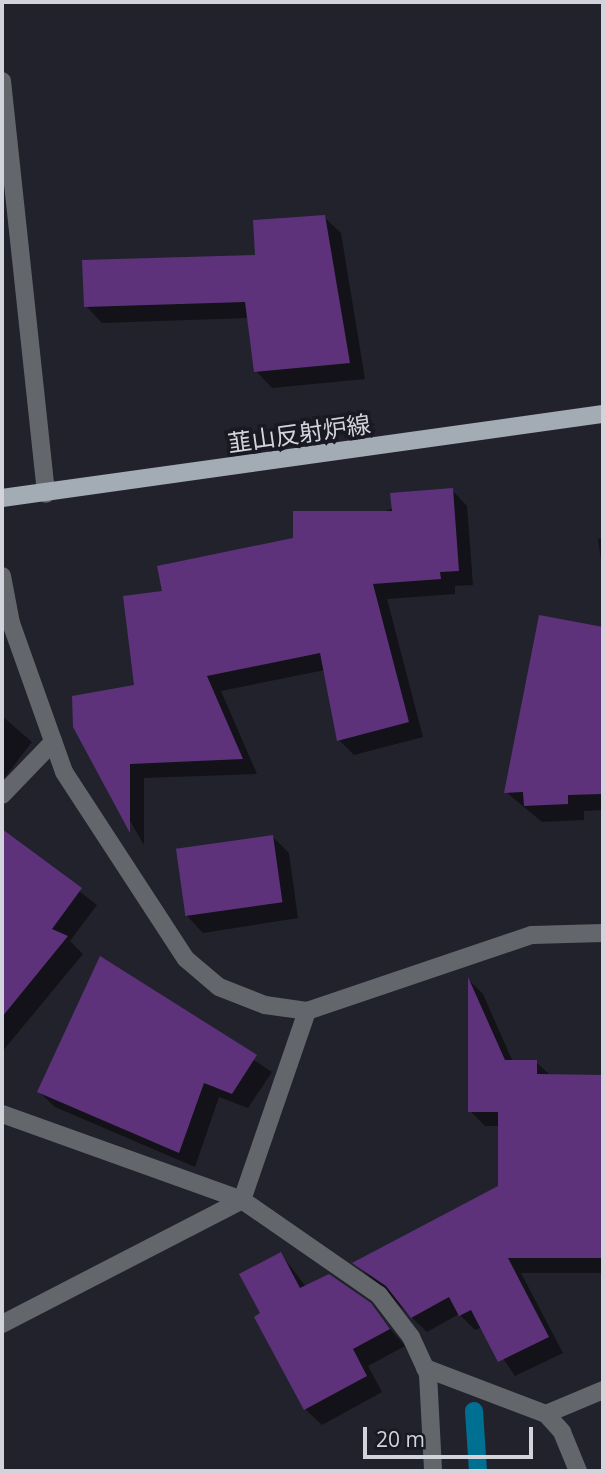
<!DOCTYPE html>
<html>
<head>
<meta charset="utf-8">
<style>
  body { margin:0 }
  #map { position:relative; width:605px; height:1473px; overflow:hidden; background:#22222d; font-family:"Open Sans","Noto Sans JP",sans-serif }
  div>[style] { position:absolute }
  .shadow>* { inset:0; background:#0007 }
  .stream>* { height:18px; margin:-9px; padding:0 9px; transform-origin:9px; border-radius:9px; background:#007092 }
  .building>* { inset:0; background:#5d327b; transform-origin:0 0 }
  .minor>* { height:18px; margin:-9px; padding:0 9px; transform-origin:9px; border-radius:9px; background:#63676c }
  .major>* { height:18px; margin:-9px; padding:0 9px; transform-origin:9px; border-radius:9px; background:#a3abb4 }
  span { translate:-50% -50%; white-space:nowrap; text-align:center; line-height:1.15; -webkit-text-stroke:7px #181923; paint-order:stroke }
  .street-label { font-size:24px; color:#d3d4db }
  .frame { position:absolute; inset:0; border:4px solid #d3d4db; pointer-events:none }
  .scale { position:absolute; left:363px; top:1427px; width:170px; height:32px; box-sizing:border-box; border:4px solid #d3d4db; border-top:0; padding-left:9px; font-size:21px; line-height:24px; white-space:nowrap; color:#d3d4db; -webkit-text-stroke:5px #181923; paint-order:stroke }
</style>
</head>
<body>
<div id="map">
  <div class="shadow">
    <i style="clip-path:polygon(324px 217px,341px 233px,365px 379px,272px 388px,256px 371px,249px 318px,102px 323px,86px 306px,256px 256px)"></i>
    <i style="clip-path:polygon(452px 490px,467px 506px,473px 585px,455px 586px,455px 594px,387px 599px,423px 737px,354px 755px,339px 740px,325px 670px,221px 691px,257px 774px,144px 778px,144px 845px,75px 726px,136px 687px,164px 592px,295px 539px)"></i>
    <i style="clip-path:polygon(603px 538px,603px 574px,598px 539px)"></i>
    <i style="clip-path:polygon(540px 617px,603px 629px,603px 810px,584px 811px,584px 820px,542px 822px,506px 792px)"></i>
    <i style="clip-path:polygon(2px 716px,32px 742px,2px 781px)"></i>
    <i style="clip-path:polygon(2px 831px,97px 905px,70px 941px,83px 954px,2px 1052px)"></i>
    <i style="clip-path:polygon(273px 837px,289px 853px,298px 918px,203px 933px,187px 916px)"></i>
    <i style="clip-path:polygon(101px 959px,272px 1072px,248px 1108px,219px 1097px,195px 1167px,55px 1107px,39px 1092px)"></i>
    <i style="clip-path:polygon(470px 981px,483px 994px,513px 1062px,536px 1062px,551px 1076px,603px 1077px,603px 1273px,521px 1273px,563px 1353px,515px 1376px,482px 1327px,475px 1330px,459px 1314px,427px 1332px,355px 1263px,500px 1187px,500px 1126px,485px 1126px,470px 1111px)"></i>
    <i style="clip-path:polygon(281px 1254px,306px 1287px,370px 1305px,405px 1346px,368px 1366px,382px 1392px,322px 1425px,305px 1409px,263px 1314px)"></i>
  </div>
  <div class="stream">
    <i style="left:474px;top:1411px;width:60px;rotate:86.2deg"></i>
  </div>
  <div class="building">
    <i style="clip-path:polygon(325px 215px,350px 363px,254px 372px,245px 302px,84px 307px,82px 260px,255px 255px,253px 220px)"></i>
    <i style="clip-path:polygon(453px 488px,459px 571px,440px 572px,441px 579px,373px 584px,409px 722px,337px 741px,320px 653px,207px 676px,243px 759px,130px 764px,130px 833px,73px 727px,72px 696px,134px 685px,123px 596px,162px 591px,157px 566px,293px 538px,293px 511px,392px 511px,390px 493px)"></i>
    <i style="clip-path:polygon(539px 615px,603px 627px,603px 794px,568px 795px,568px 804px,524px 806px,523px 792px,504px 793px)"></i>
    <i style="clip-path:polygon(2px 829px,82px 888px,52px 929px,68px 936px,2px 1017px)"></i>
    <i style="left:273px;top:835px;width:68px;height:98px;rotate:82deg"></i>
    <i style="clip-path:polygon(100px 956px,257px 1055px,232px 1094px,204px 1083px,179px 1153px,37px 1092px)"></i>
    <i style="clip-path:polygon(468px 977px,505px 1060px,537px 1060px,537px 1074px,603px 1075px,603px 1258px,508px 1258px,549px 1337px,498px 1362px,471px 1310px,459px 1316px,449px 1297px,411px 1318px,386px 1286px,352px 1263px,498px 1186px,498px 1112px,468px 1112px)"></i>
    <i style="clip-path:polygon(281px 1252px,300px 1288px,329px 1274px,371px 1303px,390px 1329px,353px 1349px,367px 1376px,304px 1410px,254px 1317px,260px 1313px,239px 1274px)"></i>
  </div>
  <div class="minor">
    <i style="left:2px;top:81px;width:415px;rotate:83.9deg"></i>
    <i style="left:2px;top:576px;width:48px;rotate:79.2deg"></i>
    <i style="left:11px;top:623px;width:158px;rotate:70.4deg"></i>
    <i style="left:64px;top:772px;width:223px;rotate:56.9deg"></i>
    <i style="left:186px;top:959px;width:43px;rotate:40.3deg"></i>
    <i style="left:219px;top:987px;width:49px;rotate:21.4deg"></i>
    <i style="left:265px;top:1005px;width:42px;rotate:8.1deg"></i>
    <i style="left:307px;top:1011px;width:237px;rotate:-18.7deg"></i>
    <i style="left:532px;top:935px;width:71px;rotate:-1.6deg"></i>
    <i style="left:2px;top:795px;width:74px;rotate:-46.1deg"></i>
    <i style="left:2px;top:1114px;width:255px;rotate:19.7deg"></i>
    <i style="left:242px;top:1200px;width:167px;rotate:34.7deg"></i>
    <i style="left:379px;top:1295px;width:53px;rotate:52.7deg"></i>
    <i style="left:411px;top:1337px;width:41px;rotate:65.3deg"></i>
    <i style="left:428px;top:1374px;width:97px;rotate:87deg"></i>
    <i style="left:2px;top:1324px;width:270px;rotate:-27.3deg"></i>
    <i style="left:242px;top:1200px;width:200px;rotate:-71deg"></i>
    <i style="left:425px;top:1368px;width:129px;rotate:20.8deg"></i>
    <i style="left:546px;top:1414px;width:24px;rotate:48deg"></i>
    <i style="left:562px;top:1432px;width:42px;rotate:67.7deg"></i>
    <i style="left:546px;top:1414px;width:62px;rotate:-22.8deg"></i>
  </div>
  <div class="major">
    <i style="left:2px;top:498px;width:607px;rotate:-7.96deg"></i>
  </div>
  <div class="street-label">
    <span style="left:299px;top:433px;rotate:-8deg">韮山反射炉線</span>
  </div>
  <div class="frame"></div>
  <div class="scale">20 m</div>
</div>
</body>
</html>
